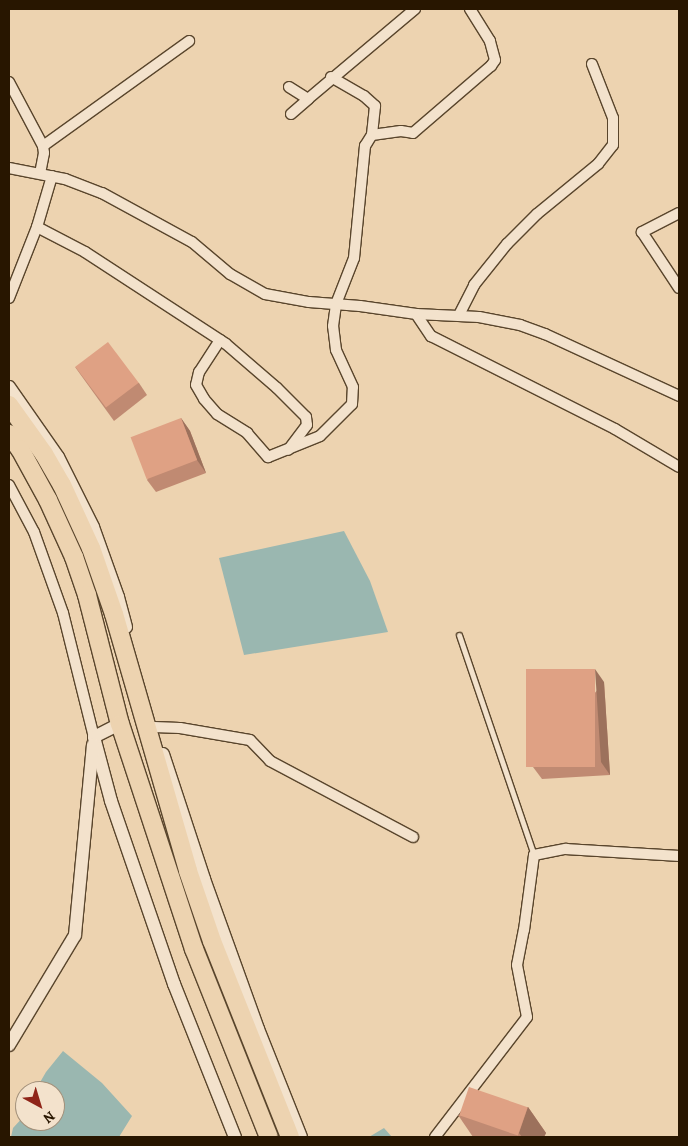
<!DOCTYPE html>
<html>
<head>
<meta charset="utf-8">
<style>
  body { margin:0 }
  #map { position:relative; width:688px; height:1146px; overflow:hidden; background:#edd3b0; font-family:Alegreya,serif }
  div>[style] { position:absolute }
  .water>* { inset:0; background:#9ab7b0 }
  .roads { filter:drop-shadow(1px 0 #59452c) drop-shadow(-1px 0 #59452c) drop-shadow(0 1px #59452c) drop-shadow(0 -1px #59452c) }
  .service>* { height:5px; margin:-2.5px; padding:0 2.5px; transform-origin:2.5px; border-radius:2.5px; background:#f3e2cc }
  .minor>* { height:10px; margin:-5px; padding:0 5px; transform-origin:5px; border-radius:5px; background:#f3e2cc }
  .tertiary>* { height:12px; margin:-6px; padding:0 6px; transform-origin:6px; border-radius:6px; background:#f3e2cc }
  .trunk>* { height:18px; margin:-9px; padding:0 9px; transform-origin:9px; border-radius:9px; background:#edd3b0 }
  .wall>* { inset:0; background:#c08a72 }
  .shaded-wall>* { inset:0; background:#9c715c }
  .building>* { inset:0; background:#dfa184; transform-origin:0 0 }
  span { translate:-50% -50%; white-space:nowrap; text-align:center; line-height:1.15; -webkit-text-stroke:4.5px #f3e2cc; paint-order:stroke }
  .frame { position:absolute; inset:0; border:10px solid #281600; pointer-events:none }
  .north { position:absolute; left:15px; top:1081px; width:50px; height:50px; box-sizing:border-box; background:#f3e2cc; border:1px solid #a2907a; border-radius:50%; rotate:141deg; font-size:14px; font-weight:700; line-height:20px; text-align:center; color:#281600 }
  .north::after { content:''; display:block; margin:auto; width:18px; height:22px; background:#8f2418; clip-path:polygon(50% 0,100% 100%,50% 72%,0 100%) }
</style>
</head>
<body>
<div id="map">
  <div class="water">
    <i style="clip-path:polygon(344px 531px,370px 581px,388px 632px,244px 655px,219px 558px)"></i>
    <i style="clip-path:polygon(63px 1051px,102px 1083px,132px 1116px,119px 1137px,11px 1137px,13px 1128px,25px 1115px,25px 1121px,55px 1121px,55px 1091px,35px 1091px,46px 1072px)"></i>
    <i style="clip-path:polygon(384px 1128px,392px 1137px,369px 1137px)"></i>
  </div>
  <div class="roads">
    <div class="service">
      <i style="left:459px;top:635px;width:232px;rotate:71.2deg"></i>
    </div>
    <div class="minor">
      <i style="left:331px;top:77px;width:38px;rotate:30deg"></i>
      <i style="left:364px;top:96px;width:15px;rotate:42deg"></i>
      <i style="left:375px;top:106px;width:29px;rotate:96deg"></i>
      <i style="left:9px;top:82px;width:72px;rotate:62deg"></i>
      <i style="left:43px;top:146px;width:7px;rotate:82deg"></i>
      <i style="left:44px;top:153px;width:20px;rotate:101deg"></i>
      <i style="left:289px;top:87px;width:22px;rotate:32deg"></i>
      <i style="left:308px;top:99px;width:140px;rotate:-40.1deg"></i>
      <i style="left:291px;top:114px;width:23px;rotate:-41deg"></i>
      <i style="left:43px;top:146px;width:180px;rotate:-35.7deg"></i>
      <i style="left:9px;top:168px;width:57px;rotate:11.1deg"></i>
      <i style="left:65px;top:179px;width:40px;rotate:21deg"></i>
      <i style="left:102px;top:193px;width:102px;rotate:28.6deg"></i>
      <i style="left:192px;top:242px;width:50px;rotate:40.1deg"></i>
      <i style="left:230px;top:274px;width:40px;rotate:29.7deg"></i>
      <i style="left:265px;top:294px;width:45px;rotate:10.3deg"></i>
      <i style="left:309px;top:302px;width:51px;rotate:4.5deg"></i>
      <i style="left:360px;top:306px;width:57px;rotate:8.1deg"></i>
      <i style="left:416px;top:314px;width:63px;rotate:2.7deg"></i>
      <i style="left:479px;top:317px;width:42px;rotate:11deg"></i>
      <i style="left:520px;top:325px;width:27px;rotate:20deg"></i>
      <i style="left:545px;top:334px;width:148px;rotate:24.8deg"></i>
      <i style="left:679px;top:213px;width:42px;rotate:152.8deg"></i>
      <i style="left:642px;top:232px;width:67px;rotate:56.5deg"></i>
      <i style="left:37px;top:227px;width:53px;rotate:-73.6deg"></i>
      <i style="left:9px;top:298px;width:76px;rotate:-68.5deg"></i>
      <i style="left:37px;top:227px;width:54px;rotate:27.5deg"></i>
      <i style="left:85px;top:252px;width:168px;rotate:33.1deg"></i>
      <i style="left:226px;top:344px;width:67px;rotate:40.8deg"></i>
      <i style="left:277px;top:388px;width:41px;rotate:45deg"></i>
      <i style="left:306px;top:417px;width:8px;rotate:83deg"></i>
      <i style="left:307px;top:425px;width:31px;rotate:127deg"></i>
      <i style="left:416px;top:314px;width:27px;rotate:56deg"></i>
      <i style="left:431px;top:336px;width:206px;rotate:26.8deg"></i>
      <i style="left:615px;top:429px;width:74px;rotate:30.7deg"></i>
      <i style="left:459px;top:315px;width:34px;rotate:-63deg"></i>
      <i style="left:474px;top:285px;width:53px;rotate:-51.2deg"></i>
      <i style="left:507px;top:244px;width:42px;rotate:-45deg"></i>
      <i style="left:537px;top:214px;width:79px;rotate:-39.3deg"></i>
      <i style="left:598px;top:164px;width:24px;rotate:-52deg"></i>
      <i style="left:613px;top:145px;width:27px;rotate:-90deg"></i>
      <i style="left:613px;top:118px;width:58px;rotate:-111.3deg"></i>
      <i style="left:220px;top:340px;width:38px;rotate:123deg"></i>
      <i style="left:199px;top:372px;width:13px;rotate:103deg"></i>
      <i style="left:196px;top:385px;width:16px;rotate:60deg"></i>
      <i style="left:204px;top:399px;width:20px;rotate:49deg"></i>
      <i style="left:217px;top:414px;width:36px;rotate:32deg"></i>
      <i style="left:247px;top:433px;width:32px;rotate:49deg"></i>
      <i style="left:268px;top:457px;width:56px;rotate:-22deg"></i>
      <i style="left:320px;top:436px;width:45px;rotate:-45deg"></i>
      <i style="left:352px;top:404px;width:17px;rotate:-87deg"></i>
      <i style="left:353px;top:387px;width:41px;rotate:-114.7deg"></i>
      <i style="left:336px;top:350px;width:24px;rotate:-97deg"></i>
      <i style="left:333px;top:326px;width:22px;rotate:-82deg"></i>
      <i style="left:336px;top:304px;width:49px;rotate:-68.6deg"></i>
      <i style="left:354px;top:258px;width:113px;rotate:-84.4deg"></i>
      <i style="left:365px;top:146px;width:13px;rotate:-58deg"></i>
      <i style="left:372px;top:135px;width:29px;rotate:-8deg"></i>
      <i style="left:401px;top:131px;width:12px;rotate:9deg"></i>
      <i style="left:413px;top:133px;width:103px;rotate:-40.7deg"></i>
      <i style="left:491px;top:66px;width:7px;rotate:-56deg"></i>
      <i style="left:495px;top:60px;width:20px;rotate:-105deg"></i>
      <i style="left:490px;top:41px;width:38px;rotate:-122deg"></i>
      <i style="left:9px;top:485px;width:53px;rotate:62deg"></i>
      <i style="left:34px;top:532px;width:86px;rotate:70.3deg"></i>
      <i style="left:63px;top:613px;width:128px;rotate:76deg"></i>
      <i style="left:154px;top:727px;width:26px;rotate:2deg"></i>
      <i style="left:180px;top:728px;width:71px;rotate:9.7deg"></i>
      <i style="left:250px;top:740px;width:29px;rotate:46deg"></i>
      <i style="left:270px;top:761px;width:162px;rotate:28deg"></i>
      <i style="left:435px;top:1137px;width:151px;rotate:-52.5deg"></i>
      <i style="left:527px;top:1017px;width:53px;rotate:-100.9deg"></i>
      <i style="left:517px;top:965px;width:36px;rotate:-79deg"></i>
      <i style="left:524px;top:930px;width:76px;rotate:-82.4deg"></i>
      <i style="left:534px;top:855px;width:33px;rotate:-11deg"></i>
      <i style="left:566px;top:849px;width:113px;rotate:3.5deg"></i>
    </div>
    <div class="tertiary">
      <i style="left:9px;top:387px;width:85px;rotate:55deg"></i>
      <i style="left:58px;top:457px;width:78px;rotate:63.4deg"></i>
      <i style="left:93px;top:527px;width:74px;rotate:70.3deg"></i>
      <i style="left:118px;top:597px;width:31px;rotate:75deg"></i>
      <i style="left:94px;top:737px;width:66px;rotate:75.1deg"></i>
      <i style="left:111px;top:801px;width:194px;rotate:71deg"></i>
      <i style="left:174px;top:984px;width:165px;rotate:68.3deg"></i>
      <i style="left:94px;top:737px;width:29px;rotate:-27deg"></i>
      <i style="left:163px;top:754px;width:132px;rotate:71.8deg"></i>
      <i style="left:204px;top:879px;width:159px;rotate:70.2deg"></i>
      <i style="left:258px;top:1029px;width:116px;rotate:68.3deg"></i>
      <i style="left:9px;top:1045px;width:128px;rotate:-59deg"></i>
      <i style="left:75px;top:935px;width:191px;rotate:-84.6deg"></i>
    </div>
    <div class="trunk">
      <i style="left:9px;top:405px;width:60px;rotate:54.5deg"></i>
      <i style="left:44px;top:454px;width:36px;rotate:60deg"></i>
      <i style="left:62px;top:485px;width:69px;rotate:65.3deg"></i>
      <i style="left:91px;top:548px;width:70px;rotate:70.8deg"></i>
      <i style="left:114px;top:614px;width:267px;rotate:73.9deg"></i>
      <i style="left:188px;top:871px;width:74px;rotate:71.1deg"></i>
      <i style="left:212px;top:941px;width:211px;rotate:68.3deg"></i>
      <i style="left:9px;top:434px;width:19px;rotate:54deg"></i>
      <i style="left:20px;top:449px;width:58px;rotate:61.2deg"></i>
      <i style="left:48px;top:500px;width:63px;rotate:65.5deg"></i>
      <i style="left:74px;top:557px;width:40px;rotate:71.1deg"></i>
      <i style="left:87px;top:595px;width:133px;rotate:75.7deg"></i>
      <i style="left:120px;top:724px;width:237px;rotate:71.8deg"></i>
      <i style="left:194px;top:949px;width:202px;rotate:68.3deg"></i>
    </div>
  </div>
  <div class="wall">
    <i style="clip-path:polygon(75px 367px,139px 383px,147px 395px,114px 421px)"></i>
    <i style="clip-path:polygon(181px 418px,190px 431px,206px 473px,156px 492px,147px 480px)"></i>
    <i style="clip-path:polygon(604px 682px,610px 775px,542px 779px,533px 767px)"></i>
    <i style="clip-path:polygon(528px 1107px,546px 1133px,544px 1137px,473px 1137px,458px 1115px)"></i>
  </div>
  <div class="shaded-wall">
    <i style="clip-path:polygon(181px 418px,190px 431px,206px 473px,197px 460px)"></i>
    <i style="clip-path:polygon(595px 669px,604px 682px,610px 775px,601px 762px)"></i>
    <i style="clip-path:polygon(528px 1107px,546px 1133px,544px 1137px,522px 1137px,519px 1133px)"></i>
  </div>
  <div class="building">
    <i style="left:108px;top:342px;width:51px;height:41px;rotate:53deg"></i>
    <i style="left:181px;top:418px;width:45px;height:54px;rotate:69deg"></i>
    <i style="left:526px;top:669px;width:69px;height:98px"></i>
    <i style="left:469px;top:1087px;width:62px;height:30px;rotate:19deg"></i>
  </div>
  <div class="frame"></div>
  <div class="north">N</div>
</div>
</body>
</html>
